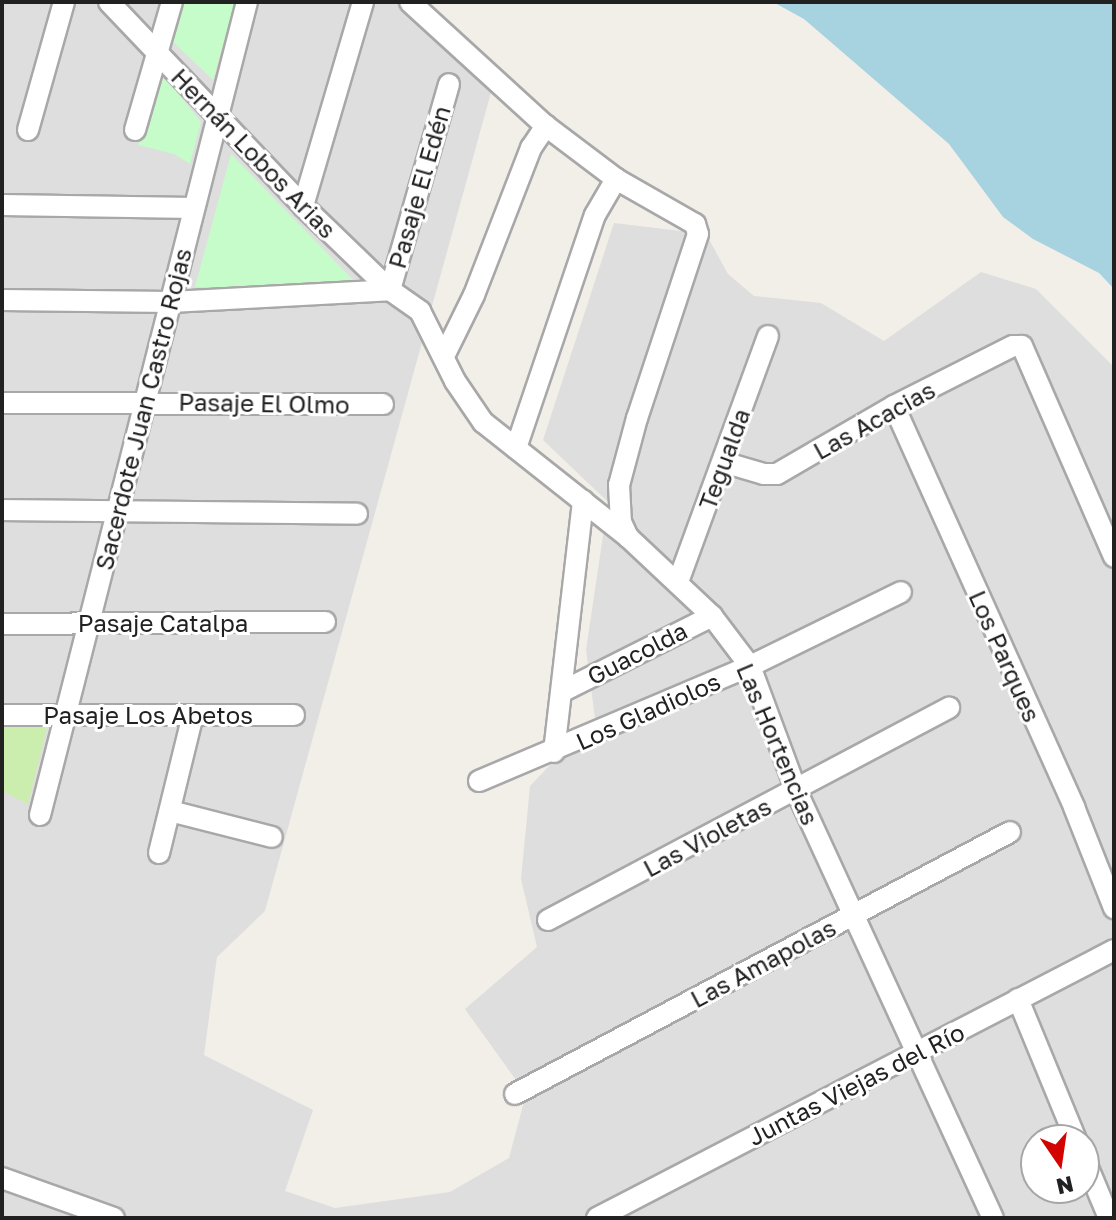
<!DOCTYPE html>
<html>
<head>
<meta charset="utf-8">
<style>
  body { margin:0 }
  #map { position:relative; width:1116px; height:1220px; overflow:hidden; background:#f2efe8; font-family:"Golos Text",sans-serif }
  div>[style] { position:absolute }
  .residential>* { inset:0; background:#dfdede }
  .grass>* { inset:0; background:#cbedad }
  .park>* { inset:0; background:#c5fcca }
  .water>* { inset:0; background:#a7d3e1 }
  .roads { filter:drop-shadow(2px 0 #a8a8a8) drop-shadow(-2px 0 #a8a8a8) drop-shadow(0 2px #a8a8a8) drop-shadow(0 -2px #a8a8a8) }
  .minor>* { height:20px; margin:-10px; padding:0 10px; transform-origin:10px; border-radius:10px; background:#fff }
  span { translate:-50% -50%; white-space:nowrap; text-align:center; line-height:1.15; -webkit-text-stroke:6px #fff; paint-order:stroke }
  .street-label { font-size:24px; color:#212121 }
  .frame { position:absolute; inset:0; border:4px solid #212121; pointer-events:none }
  .north { position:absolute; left:1020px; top:1124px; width:80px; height:80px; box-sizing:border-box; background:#fff; border:2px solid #a6a6a6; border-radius:50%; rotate:167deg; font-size:22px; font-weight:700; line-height:32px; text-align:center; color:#212121 }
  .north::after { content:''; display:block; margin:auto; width:28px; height:36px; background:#d30300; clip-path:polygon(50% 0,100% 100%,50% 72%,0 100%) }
</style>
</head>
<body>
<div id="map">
  <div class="residential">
    <i style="clip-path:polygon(evenodd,2px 2px,403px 2px,495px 78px,265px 911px,217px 957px,204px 1055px,313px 1110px,285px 1191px,335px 1208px,450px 1192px,509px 1158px,526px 1094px,465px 1009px,537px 947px,521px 879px,530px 786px,595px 718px,586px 650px,608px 502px,543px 440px,614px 223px,706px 234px,728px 274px,754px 296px,821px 303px,884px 341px,981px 272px,1036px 289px,1114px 367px,1114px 1218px,2px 1218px,2px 2px,1036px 1140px,1084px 1140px,1084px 1188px,1036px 1188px,1036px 1140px)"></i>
  </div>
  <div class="grass">
    <i style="clip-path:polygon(2px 726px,47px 727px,28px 804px,2px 791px)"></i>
  </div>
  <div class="park">
    <i style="clip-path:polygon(181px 2px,235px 2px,213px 80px,170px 39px)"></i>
    <i style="clip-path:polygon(161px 72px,201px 122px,190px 164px,174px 154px,138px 145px)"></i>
    <i style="clip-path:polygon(231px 154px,360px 287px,195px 287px)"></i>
  </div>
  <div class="water">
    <i style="clip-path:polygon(773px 2px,1114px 2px,1114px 289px,1099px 273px,1033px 239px,1003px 217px,949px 144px,804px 19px)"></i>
  </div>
  <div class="roads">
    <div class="minor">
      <i style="left:109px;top:2px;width:282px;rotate:46.4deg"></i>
      <i style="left:303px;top:206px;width:121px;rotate:44deg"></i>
      <i style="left:390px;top:290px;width:37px;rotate:35deg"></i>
      <i style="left:420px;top:311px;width:78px;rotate:63.4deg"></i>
      <i style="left:455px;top:381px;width:50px;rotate:55.7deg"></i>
      <i style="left:483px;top:422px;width:185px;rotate:38.4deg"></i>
      <i style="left:410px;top:2px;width:184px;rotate:42.4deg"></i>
      <i style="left:546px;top:126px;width:88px;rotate:37.1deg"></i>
      <i style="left:616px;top:179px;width:91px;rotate:29.7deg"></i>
      <i style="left:695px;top:224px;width:10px;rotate:73deg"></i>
      <i style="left:698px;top:234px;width:194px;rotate:108.3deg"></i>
      <i style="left:637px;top:418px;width:69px;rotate:105deg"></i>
      <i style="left:619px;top:485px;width:37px;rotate:87deg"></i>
      <i style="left:621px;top:522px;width:17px;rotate:65deg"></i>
      <i style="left:628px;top:537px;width:115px;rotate:43.2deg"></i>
      <i style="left:712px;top:616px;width:63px;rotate:52.8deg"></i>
      <i style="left:750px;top:666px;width:132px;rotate:69.6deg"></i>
      <i style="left:796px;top:790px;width:471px;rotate:65.3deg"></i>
      <i style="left:28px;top:130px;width:133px;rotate:-74.3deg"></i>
      <i style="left:135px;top:130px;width:133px;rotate:-73.9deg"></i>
      <i style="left:2px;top:205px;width:192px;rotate:0.9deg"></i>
      <i style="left:303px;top:206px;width:213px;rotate:-73.6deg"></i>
      <i style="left:2px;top:300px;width:169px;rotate:0.7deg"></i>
      <i style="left:171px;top:302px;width:219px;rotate:-3.1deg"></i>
      <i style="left:390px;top:290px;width:214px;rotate:-74deg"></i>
      <i style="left:444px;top:356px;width:68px;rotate:-63.8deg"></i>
      <i style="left:474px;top:295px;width:158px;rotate:-68.8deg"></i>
      <i style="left:531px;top:148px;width:27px;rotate:-56deg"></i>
      <i style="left:2px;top:403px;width:381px;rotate:0.2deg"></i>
      <i style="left:894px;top:406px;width:440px;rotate:65.8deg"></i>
      <i style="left:1074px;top:807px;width:109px;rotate:68.4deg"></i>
      <i style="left:516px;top:448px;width:246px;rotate:-71.3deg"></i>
      <i style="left:595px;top:215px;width:42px;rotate:-59.7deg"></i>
      <i style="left:723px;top:462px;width:43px;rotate:16.3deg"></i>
      <i style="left:764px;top:474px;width:13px"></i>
      <i style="left:777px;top:474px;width:135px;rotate:-30.2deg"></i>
      <i style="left:894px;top:406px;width:133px;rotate:-26.8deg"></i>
      <i style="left:1013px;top:346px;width:9px"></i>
      <i style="left:1022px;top:346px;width:230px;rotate:66.4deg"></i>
      <i style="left:2px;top:510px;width:355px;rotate:0.6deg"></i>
      <i style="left:678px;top:582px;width:262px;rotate:-69.9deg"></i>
      <i style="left:2px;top:624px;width:323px;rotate:-0.4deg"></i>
      <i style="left:563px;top:691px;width:167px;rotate:-26.7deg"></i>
      <i style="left:2px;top:715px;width:292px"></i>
      <i style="left:554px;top:752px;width:253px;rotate:-83.4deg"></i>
      <i style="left:479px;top:781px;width:294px;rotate:-23deg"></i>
      <i style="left:750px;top:666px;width:168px;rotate:-26.1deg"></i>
      <i style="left:170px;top:811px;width:105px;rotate:14.3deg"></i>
      <i style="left:40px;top:815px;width:839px;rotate:-75.72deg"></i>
      <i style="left:159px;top:853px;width:142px;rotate:-76.2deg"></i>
      <i style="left:548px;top:920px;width:454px;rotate:-27.9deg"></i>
      <i style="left:1018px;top:999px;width:152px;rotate:67.6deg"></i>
      <i style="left:515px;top:1094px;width:560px;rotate:-27.89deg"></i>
      <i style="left:1084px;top:1158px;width:65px;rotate:67.4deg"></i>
      <i style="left:2px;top:1178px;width:119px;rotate:19.7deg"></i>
      <i style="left:597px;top:1218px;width:582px;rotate:-27.4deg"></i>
    </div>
  </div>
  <div class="street-label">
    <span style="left:254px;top:153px;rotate:46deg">Hernán Lobos Arias</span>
    <span style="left:419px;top:187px;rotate:-74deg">Pasaje El Edén</span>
    <span style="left:264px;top:403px;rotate:1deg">Pasaje El Olmo</span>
    <span style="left:143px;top:409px;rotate:-76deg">Sacerdote Juan Castro Rojas</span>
    <span style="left:874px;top:420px;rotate:-29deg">Las Acacias</span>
    <span style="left:724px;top:459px;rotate:-70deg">Tegualda</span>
    <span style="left:163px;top:623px">Pasaje Catalpa</span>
    <span style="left:637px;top:653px;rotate:-27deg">Guacolda</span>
    <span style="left:1005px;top:656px;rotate:66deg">Los Parques</span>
    <span style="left:648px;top:711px;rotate:-24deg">Los Gladiolos</span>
    <span style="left:148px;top:715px">Pasaje Los Abetos</span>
    <span style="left:778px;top:744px;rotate:67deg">Las Hortencias</span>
    <span style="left:707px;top:837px;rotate:-28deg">Las Violetas</span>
    <span style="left:763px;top:963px;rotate:-28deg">Las Amapolas</span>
    <span style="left:856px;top:1084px;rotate:-27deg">Juntas Viejas del Río</span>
  </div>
  <div class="frame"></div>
  <div class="north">N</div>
</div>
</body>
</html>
